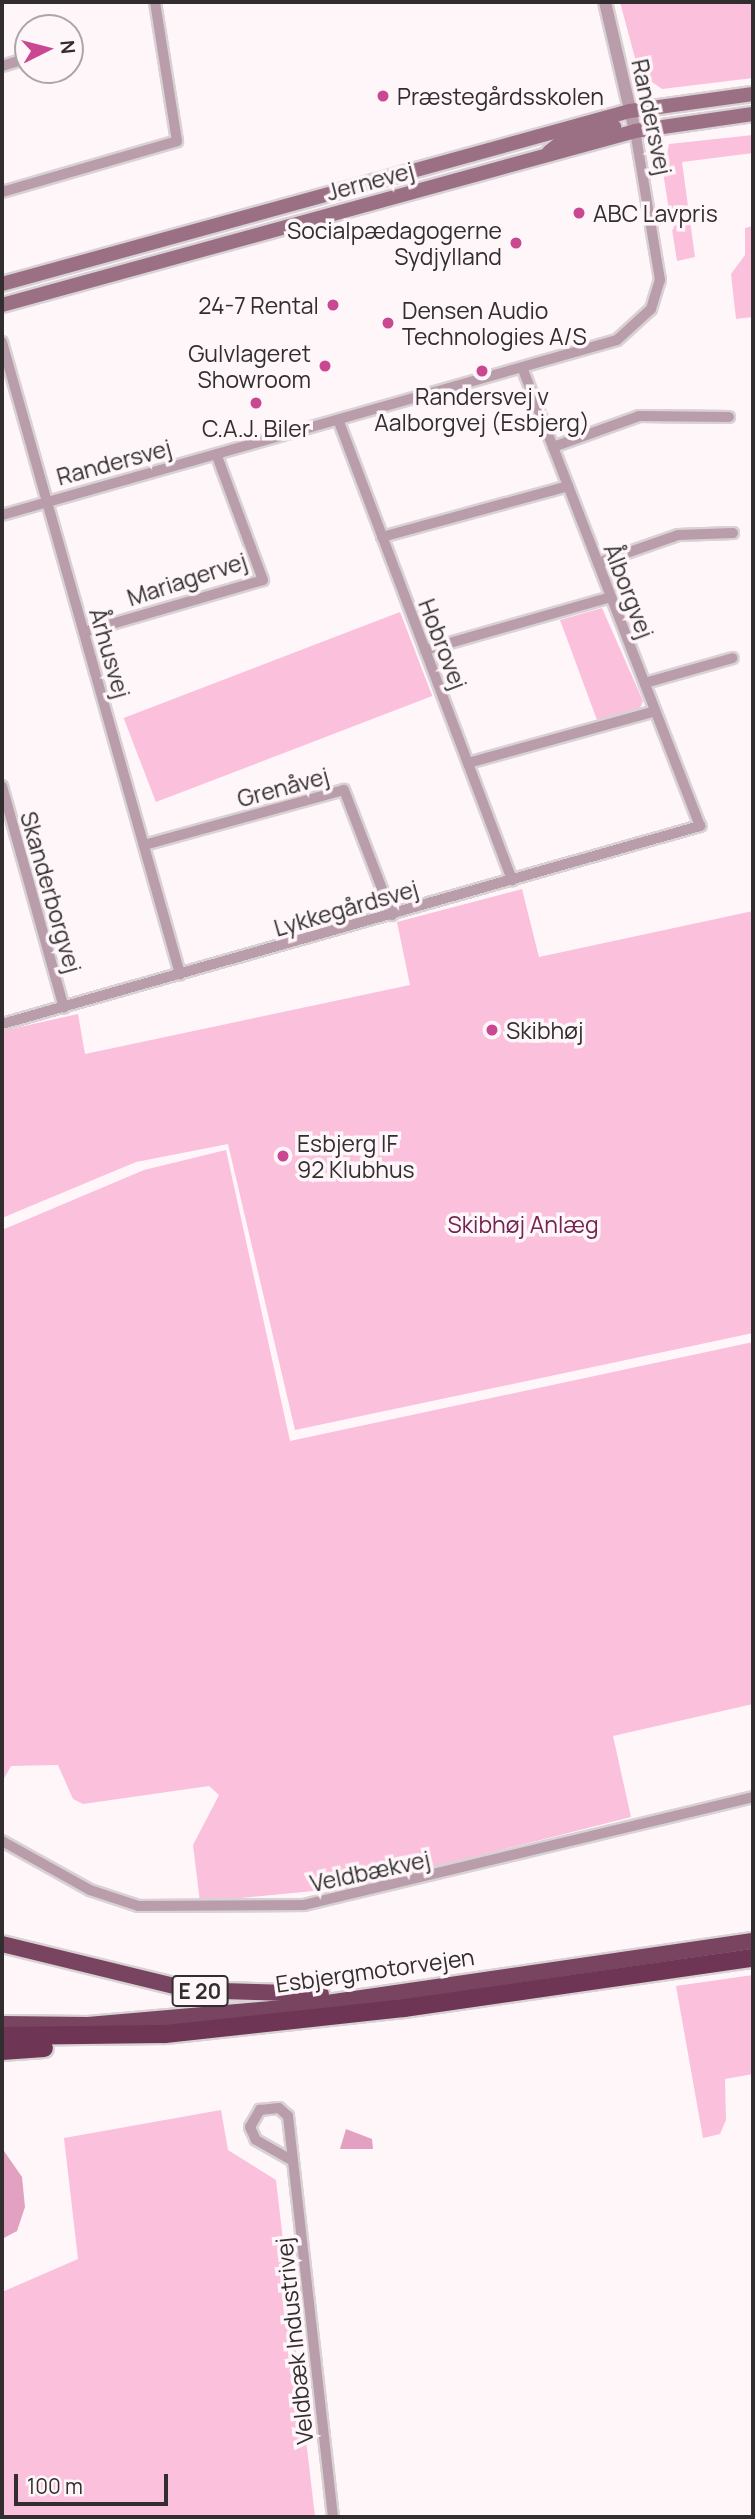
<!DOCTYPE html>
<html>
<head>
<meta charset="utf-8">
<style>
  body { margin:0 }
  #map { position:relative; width:755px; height:2519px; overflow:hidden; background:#fef6f9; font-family:Manrope,sans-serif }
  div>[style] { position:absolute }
  .green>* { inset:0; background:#fbc0dc; transform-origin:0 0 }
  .water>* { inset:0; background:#e3a1c1 }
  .roads { filter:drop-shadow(2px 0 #d9d2d5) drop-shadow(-2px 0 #d9d2d5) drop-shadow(0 2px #d9d2d5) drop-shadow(0 -2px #d9d2d5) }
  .minor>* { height:10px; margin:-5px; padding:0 5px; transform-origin:5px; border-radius:5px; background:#ba9daa }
  .tertiary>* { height:12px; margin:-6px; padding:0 6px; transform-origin:6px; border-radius:6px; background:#ba9daa }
  .secondary>* { height:14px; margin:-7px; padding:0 7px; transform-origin:7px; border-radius:7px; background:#9b7085 }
  .trunk>* { height:16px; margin:-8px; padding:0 8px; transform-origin:8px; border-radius:8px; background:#78445f }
  .motorway>* { height:18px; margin:-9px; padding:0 9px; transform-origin:9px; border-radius:9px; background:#6e3654 }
  .dots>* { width:19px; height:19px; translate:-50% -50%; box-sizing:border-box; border:4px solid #fef6f9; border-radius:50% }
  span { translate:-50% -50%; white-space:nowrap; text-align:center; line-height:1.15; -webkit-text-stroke:7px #fef6f9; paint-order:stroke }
  .shield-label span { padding:2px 5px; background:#fef6f9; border:2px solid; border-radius:5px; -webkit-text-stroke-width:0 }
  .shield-label { font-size:21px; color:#322e30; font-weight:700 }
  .poi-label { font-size:23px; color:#322e30 }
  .left { translate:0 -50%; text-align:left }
  .right { translate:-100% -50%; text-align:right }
  .street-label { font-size:23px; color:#322e30 }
  .park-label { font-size:23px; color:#712450 }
  .frame { position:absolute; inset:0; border:4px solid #322e30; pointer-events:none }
  .north { position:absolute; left:14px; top:14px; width:70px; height:70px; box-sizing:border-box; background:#fef6f9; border:2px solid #aca6a9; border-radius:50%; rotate:84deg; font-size:19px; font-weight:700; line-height:28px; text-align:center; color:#322e30 }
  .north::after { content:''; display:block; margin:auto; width:24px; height:32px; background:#c94891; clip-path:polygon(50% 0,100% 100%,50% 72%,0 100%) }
  .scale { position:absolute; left:14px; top:2474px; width:154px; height:32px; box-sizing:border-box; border:4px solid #322e30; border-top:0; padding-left:9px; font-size:21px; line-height:24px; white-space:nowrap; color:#322e30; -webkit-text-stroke:5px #fef6f9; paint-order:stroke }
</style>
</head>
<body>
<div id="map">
  <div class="green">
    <i style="clip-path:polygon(620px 2px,753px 2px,753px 78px,662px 89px,639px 73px)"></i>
    <i style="clip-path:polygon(753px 135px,753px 153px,682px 162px,695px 257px,677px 261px,663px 172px,669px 144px)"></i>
    <i style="clip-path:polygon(753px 226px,753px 317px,736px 319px,731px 274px,745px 255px,745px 228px)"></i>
    <i style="clip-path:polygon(602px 608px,643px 701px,640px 708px,597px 720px,560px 620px)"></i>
    <i style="left:400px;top:612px;width:90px;height:296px;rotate:69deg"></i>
    <i style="clip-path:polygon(522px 889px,539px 957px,753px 911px,753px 1333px,295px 1430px,228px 1144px,136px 1162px,2px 1218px,2px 1031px,78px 1014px,85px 1054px,410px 985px,397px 922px)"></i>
    <i style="clip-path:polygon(226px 1150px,290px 1441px,753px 1342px,753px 1704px,613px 1736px,631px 1817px,355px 1887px,200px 1902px,193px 1845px,219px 1795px,209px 1786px,83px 1804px,73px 1799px,58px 1765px,11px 1766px,2px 1782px,2px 1230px,144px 1170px)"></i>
    <i style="clip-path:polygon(753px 1975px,753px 2074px,725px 2079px,726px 2120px,720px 2134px,703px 2138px,676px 1986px)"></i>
    <i style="clip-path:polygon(221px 2110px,228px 2150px,276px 2180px,315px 2517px,2px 2517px,2px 2292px,78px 2259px,64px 2138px)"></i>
  </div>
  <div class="water">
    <i style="clip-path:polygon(346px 2129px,372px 2139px,373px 2149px,340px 2149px)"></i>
    <i style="clip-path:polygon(2px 2148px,22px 2177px,25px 2207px,17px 2231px,2px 2239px)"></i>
  </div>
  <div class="roads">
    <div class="minor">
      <i style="left:2px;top:66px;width:27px;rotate:-17deg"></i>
      <i style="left:2px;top:192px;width:182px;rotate:-16.2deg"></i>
      <i style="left:177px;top:141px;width:141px;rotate:-99deg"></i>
      <i style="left:2px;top:342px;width:657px;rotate:74.27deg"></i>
      <i style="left:339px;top:422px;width:490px;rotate:69.3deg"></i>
      <i style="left:553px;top:447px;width:91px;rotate:-19.8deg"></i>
      <i style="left:639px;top:416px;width:90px;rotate:0.6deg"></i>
      <i style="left:2px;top:515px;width:639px;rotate:-15.88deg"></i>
      <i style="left:617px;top:340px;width:46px;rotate:-42.4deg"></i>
      <i style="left:651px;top:309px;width:30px;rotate:-73deg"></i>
      <i style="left:660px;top:280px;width:151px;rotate:-99.5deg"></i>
      <i style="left:382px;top:537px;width:193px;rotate:-15.3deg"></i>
      <i style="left:598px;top:563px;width:85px;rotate:-19.3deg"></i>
      <i style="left:678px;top:535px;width:55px;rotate:-2.1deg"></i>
      <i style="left:84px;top:632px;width:186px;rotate:-16.2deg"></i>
      <i style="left:263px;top:580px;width:132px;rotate:-110.4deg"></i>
      <i style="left:425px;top:650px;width:193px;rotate:-15.9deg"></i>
      <i style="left:645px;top:683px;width:91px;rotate:-15.9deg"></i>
      <i style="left:468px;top:763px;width:194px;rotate:-15.5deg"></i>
      <i style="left:2px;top:786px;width:230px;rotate:74.4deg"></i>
      <i style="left:144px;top:845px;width:207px;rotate:-15.4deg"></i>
      <i style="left:344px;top:790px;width:134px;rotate:69deg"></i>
      <i style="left:2px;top:1024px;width:726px;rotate:-15.84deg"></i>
      <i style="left:700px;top:826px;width:490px;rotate:-111.2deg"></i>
      <i style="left:2px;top:1841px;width:101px;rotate:29.1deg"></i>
      <i style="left:90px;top:1890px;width:51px;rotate:18.4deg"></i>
      <i style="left:138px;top:1906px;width:166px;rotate:-0.3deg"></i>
      <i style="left:304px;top:1905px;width:462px;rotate:-13.5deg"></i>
      <i style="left:293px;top:2161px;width:43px;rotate:-150.4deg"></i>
      <i style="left:256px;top:2140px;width:14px;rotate:-115deg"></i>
      <i style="left:250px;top:2127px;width:20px;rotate:-60deg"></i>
      <i style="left:260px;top:2110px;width:19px;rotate:-6deg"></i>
      <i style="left:279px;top:2108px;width:12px;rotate:42deg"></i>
      <i style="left:288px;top:2116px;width:404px;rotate:83.6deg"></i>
    </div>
    <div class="tertiary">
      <i style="left:605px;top:2px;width:132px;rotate:76.9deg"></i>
    </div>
    <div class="secondary">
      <i style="left:549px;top:152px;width:19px;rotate:-39deg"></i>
      <i style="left:564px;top:140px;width:52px;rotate:-14.6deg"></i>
      <i style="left:2px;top:284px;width:651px;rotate:-15.4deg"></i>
      <i style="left:630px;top:111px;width:124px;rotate:-7.9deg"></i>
      <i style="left:2px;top:305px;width:656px;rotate:-15.37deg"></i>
      <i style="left:635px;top:131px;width:119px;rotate:-8.2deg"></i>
    </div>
    <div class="trunk">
      <i style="left:2px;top:1944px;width:194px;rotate:13.7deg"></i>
      <i style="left:190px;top:1990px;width:131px;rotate:1.7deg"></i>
      <i style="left:2px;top:2024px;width:86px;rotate:0.7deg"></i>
      <i style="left:88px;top:2025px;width:219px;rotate:-5deg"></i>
      <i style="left:306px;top:2006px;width:452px;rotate:-8.3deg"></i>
    </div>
    <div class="motorway">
      <i style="left:2px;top:2036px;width:163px;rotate:-0.7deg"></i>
      <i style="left:165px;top:2034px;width:240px;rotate:-6.2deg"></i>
      <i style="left:404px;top:2008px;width:353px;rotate:-8.2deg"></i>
      <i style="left:2px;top:2051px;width:42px;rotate:-4.1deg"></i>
    </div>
  </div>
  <div class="dots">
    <i style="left:383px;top:96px;background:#c94891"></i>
    <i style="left:579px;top:213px;background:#c94891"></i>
    <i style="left:516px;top:243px;background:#c94891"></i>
    <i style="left:333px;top:305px;background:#c94891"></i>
    <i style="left:388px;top:323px;background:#c94891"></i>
    <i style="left:325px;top:366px;background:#c94891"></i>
    <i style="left:482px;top:371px;background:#c94891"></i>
    <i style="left:256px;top:403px;background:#c94891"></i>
    <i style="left:492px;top:1030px;background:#c94891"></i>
    <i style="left:283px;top:1156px;background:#c94891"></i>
  </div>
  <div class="shield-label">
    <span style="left:200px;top:1991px">E 20</span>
  </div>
  <div class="poi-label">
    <span class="left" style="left:397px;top:96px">Præstegårdsskolen</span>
    <span class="left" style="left:593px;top:213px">ABC Lavpris</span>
    <span class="right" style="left:502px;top:243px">Socialpædagogerne<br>Sydjylland</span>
    <span class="right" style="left:319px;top:305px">24-7 Rental</span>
    <span class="left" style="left:402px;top:323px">Densen Audio<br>Technologies A/S</span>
    <span class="right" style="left:311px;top:366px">Gulvlageret<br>Showroom</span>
    <span style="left:482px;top:409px">Randersvej v<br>Aalborgvej (Esbjerg)</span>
    <span style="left:256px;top:428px">C.A.J. Biler</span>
    <span class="left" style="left:506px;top:1030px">Skibhøj</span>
    <span class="left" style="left:297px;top:1156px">Esbjerg IF<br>92 Klubhus</span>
  </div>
  <div class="street-label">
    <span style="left:652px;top:117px;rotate:78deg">Randersvej</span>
    <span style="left:370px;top:181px;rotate:-15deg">Jernevej</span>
    <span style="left:114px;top:462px;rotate:-15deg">Randersvej</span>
    <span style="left:187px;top:579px;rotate:-18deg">Mariagervej</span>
    <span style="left:629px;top:591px;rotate:69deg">Ålborgvej</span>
    <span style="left:443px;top:644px;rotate:69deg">Hobrovej</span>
    <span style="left:110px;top:653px;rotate:74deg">Århusvej</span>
    <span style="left:283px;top:787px;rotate:-15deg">Grenåvej</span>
    <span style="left:51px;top:892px;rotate:74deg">Skanderborgvej</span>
    <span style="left:346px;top:908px;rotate:-16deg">Lykkegårdsvej</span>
    <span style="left:370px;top:1871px;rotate:-12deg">Veldbækvej</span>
    <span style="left:375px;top:1970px;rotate:-8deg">Esbjergmotorvejen</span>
    <span style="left:294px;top:2341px;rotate:-96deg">Veldbæk Industrivej</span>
  </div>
  <div class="park-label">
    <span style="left:523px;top:1224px">Skibhøj Anlæg</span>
  </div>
  <div class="frame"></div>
  <div class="north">N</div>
  <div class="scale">100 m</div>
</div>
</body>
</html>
